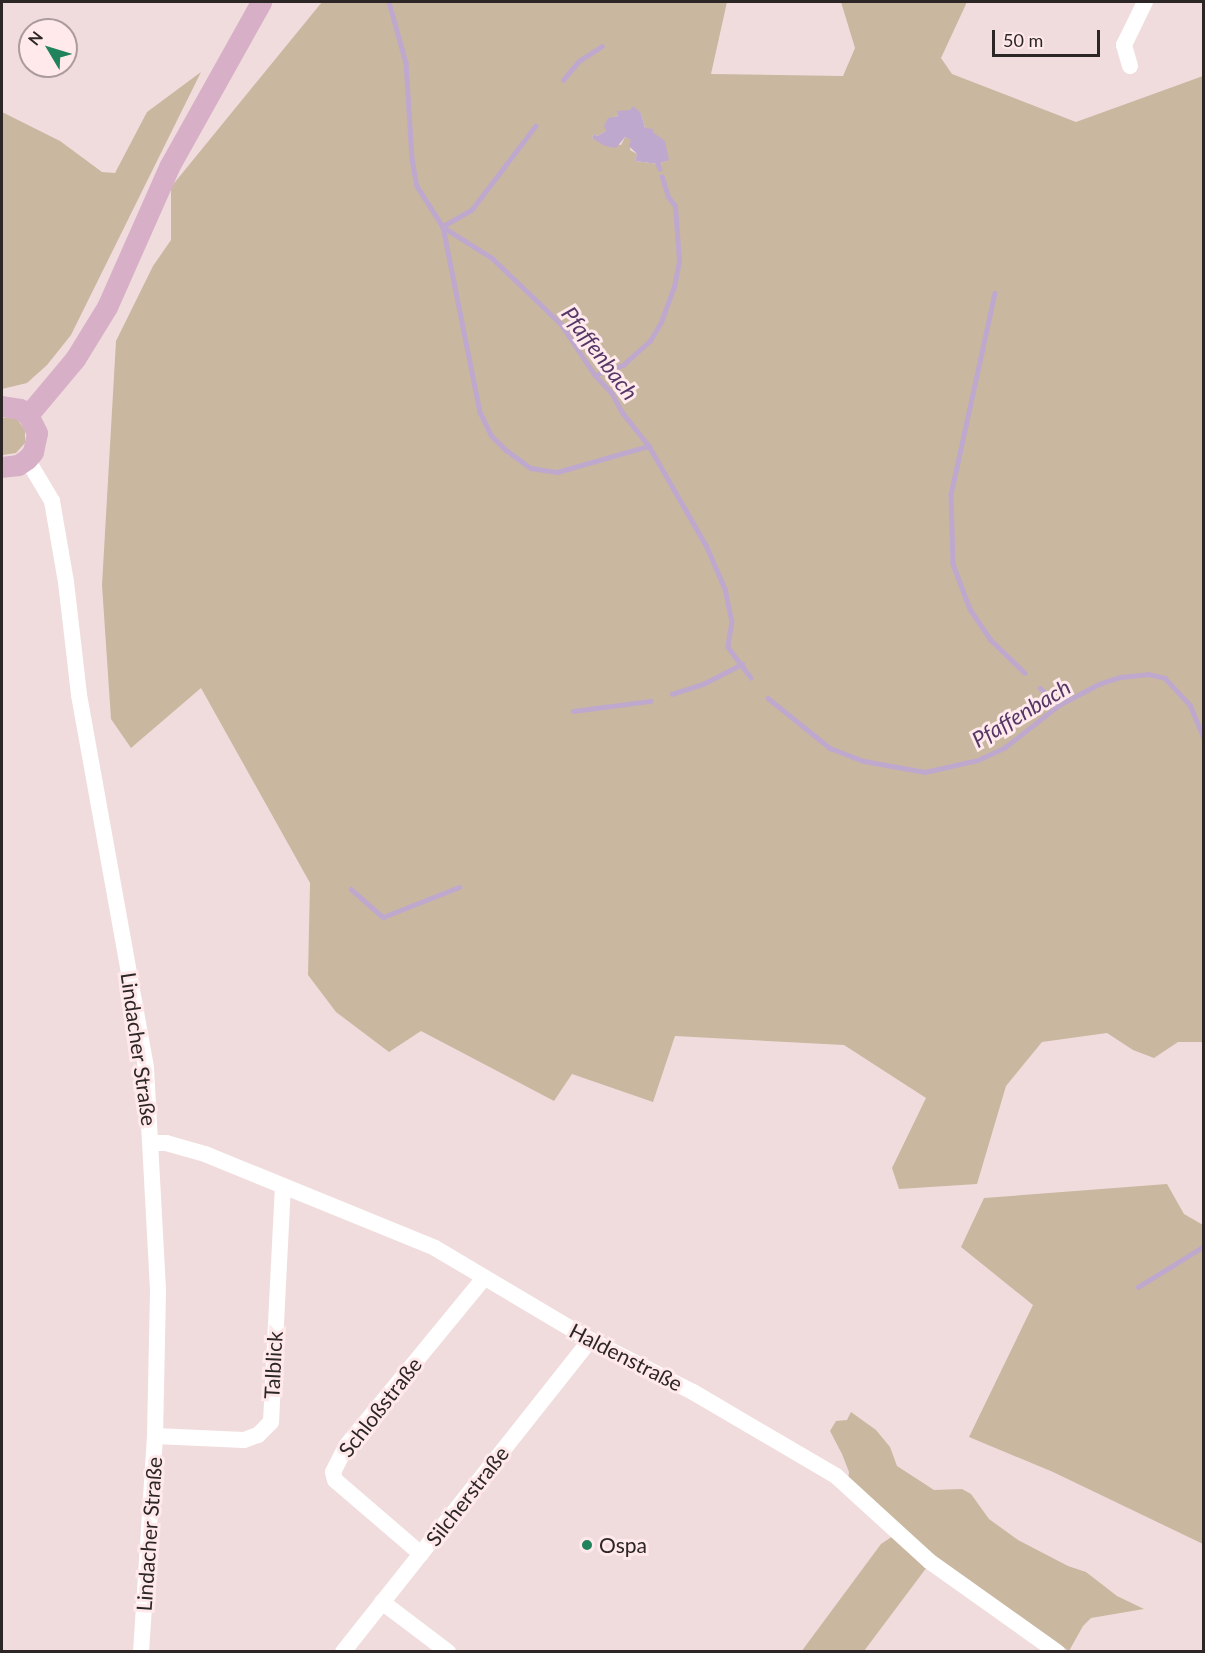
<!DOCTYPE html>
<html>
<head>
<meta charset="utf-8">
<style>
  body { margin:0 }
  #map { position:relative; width:1205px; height:1653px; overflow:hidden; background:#f1dcdd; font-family:Lato,sans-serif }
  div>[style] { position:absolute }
  .green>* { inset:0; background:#cab7a0 }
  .water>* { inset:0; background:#bfa8cd }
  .stream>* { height:4.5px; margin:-2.25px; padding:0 2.25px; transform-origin:2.25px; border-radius:2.25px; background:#bfa8cd }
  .minor>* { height:16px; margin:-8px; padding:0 8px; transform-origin:8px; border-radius:8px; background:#fff }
  .major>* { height:21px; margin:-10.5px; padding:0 10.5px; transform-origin:10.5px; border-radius:10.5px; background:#d7b0c8 }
  .dots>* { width:16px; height:16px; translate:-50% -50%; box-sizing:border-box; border:3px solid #ffe9eb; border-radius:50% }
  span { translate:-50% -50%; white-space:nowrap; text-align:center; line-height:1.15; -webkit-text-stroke:6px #ffe9eb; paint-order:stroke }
  .street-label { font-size:21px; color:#2d2626 }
  .poi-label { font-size:21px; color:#2d2626 }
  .left { translate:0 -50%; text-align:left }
  .water-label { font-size:22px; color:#553666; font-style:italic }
  .frame { position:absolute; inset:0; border:3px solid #2d2626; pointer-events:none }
  .north { position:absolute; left:18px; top:18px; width:60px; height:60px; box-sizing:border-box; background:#ffe9eb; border:2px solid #ab9b9c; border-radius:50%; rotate:308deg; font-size:16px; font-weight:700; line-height:24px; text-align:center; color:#2d2626 }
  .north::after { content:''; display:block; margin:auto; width:21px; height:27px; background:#21835c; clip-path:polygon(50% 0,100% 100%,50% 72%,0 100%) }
  .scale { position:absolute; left:992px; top:30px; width:108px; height:27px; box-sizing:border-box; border:3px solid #2d2626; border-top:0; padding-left:8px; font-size:18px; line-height:21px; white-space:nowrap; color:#2d2626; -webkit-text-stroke:4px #ffe9eb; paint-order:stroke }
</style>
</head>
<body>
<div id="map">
  <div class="green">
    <i style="clip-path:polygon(evenodd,322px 2px,727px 2px,711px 74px,843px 76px,855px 48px,841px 2px,967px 2px,941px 58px,952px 74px,1076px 122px,1203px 76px,1203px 1042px,1178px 1042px,1154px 1058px,1133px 1050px,1107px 1033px,1042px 1042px,1006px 1086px,977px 1184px,899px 1189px,892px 1168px,926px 1098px,844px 1045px,675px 1036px,653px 1102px,572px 1074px,554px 1101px,421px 1031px,389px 1052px,336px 1012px,308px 975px,310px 883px,201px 688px,131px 748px,111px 719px,102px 585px,116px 341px,153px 266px,171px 240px,171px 187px,322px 2px,630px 110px,641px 113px,645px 128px,654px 133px,666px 161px,658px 164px,635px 161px,637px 154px,630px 150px,632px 140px,625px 137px,621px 145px,592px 138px,594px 134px,597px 136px,606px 131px,610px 119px,630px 110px)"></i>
    <i style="clip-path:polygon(201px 72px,71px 335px,47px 365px,27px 383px,2px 389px,2px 112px,60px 141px,102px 172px,115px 173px,147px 112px)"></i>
    <i style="clip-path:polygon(11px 417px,17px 419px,25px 430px,25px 443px,16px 453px,3px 455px,2px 418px)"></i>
    <i style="clip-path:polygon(1167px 1184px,1184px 1214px,1203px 1225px,1203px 1544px,1053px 1472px,969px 1437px,1033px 1305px,961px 1247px,984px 1198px)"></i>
    <i style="clip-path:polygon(851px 1412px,876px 1430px,890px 1447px,897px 1466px,934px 1490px,962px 1489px,971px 1494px,989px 1519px,1018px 1540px,1068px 1566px,1086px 1572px,1117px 1596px,1144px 1609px,1091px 1618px,1083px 1626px,1069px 1651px,937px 1560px,848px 1480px,849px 1472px,842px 1454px,830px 1431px,836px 1421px,847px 1420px)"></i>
    <i style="clip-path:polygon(893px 1536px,927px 1567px,864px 1651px,801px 1652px,881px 1544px)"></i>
  </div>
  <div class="water">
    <i style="clip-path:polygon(633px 106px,641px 113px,645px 128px,653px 129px,654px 133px,665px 141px,669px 160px,658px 164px,635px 161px,637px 154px,629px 146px,631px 140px,625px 137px,616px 148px,605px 146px,592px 138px,594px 134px,597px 136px,606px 131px,604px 126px,608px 118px,618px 116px,617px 111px,630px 110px)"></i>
  </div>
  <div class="stream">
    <i style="left:389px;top:2px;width:63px;rotate:74.4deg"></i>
    <i style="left:406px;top:63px;width:96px;rotate:86.4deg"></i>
    <i style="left:412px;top:159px;width:27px;rotate:80deg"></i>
    <i style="left:417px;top:186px;width:49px;rotate:57.6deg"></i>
    <i style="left:443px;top:227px;width:58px;rotate:32.3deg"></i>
    <i style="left:492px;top:258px;width:95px;rotate:43.7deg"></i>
    <i style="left:561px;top:324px;width:61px;rotate:56.3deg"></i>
    <i style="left:595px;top:375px;width:25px;rotate:47deg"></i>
    <i style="left:612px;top:393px;width:21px;rotate:62deg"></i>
    <i style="left:622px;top:412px;width:43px;rotate:51.5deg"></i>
    <i style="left:649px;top:446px;width:114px;rotate:60.1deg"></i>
    <i style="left:706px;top:545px;width:48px;rotate:66.6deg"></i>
    <i style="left:725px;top:589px;width:33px;rotate:78deg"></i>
    <i style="left:732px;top:621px;width:26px;rotate:99deg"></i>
    <i style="left:728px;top:647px;width:38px;rotate:53deg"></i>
    <i style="left:563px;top:80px;width:25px;rotate:-50deg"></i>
    <i style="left:579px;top:61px;width:27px;rotate:-33deg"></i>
    <i style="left:536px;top:126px;width:106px;rotate:127.3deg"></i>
    <i style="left:472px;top:210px;width:34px;rotate:150deg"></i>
    <i style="left:443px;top:227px;width:189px;rotate:78.7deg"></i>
    <i style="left:480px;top:412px;width:25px;rotate:64deg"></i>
    <i style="left:491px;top:435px;width:21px;rotate:45deg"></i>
    <i style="left:506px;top:450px;width:31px;rotate:36deg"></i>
    <i style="left:531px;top:468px;width:26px;rotate:9deg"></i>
    <i style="left:557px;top:472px;width:96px;rotate:-15.8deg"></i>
    <i style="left:658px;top:164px;width:5px;rotate:68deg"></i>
    <i style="left:995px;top:293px;width:206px;rotate:102.3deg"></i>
    <i style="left:951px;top:494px;width:70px;rotate:88.4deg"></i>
    <i style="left:953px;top:564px;width:48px;rotate:69.3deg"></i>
    <i style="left:970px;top:609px;width:37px;rotate:56deg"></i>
    <i style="left:991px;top:640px;width:47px;rotate:44.1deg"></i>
    <i style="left:595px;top:375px;width:30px;rotate:-20deg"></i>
    <i style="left:623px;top:365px;width:36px;rotate:-42deg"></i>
    <i style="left:650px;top:341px;width:22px;rotate:-60deg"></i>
    <i style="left:661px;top:322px;width:37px;rotate:-70deg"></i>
    <i style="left:674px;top:287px;width:26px;rotate:-79deg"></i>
    <i style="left:679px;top:261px;width:55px;rotate:-94.2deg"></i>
    <i style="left:675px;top:206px;width:11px;rotate:-128deg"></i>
    <i style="left:668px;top:197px;width:21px;rotate:-107deg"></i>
    <i style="left:1040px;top:688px;width:25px;rotate:42deg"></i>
    <i style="left:672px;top:694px;width:33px;rotate:-18deg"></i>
    <i style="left:703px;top:684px;width:44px;rotate:-27.1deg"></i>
    <i style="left:768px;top:698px;width:80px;rotate:38.9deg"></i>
    <i style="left:830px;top:748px;width:36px;rotate:21deg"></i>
    <i style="left:864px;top:761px;width:62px;rotate:10.2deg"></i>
    <i style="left:925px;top:772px;width:54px;rotate:-12.8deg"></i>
    <i style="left:978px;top:760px;width:29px;rotate:-25deg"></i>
    <i style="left:1004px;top:748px;width:70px;rotate:-38deg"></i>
    <i style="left:1059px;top:705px;width:45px;rotate:-27.7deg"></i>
    <i style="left:1099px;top:684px;width:23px;rotate:-18deg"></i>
    <i style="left:1121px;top:677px;width:27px;rotate:-6deg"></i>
    <i style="left:1148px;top:674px;width:17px;rotate:13deg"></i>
    <i style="left:1165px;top:678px;width:37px;rotate:47deg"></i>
    <i style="left:1190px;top:705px;width:36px;rotate:67deg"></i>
    <i style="left:573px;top:711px;width:78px;rotate:-7.4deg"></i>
    <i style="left:351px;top:889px;width:43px;rotate:41.2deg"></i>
    <i style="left:383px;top:917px;width:82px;rotate:-21.5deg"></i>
    <i style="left:1138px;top:1287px;width:78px;rotate:-31.8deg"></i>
  </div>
  <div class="minor">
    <i style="left:1130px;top:66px;width:22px;rotate:-106deg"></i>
    <i style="left:1124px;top:45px;width:48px;rotate:-64deg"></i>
    <i style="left:27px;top:459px;width:49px;rotate:59.2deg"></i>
    <i style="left:52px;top:501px;width:82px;rotate:80.2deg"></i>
    <i style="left:66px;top:582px;width:114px;rotate:83.4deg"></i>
    <i style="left:79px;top:695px;width:379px;rotate:79.8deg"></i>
    <i style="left:146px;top:1068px;width:224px;rotate:86.9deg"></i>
    <i style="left:158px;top:1292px;width:144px;rotate:91.2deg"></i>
    <i style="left:155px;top:1436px;width:216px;rotate:93.7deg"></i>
    <i style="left:151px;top:1143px;width:15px"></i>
    <i style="left:166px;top:1143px;width:41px;rotate:15.8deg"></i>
    <i style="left:205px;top:1154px;width:248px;rotate:22.2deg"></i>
    <i style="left:435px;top:1248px;width:180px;rotate:30.7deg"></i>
    <i style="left:590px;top:1340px;width:115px;rotate:26.8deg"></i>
    <i style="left:693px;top:1392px;width:166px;rotate:30.4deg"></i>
    <i style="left:836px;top:1476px;width:126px;rotate:42.4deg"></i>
    <i style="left:929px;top:1561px;width:157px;rotate:35.4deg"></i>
    <i style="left:155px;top:1436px;width:89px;rotate:2.6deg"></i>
    <i style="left:244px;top:1440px;width:15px;rotate:-20deg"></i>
    <i style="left:258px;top:1435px;width:18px;rotate:-45deg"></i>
    <i style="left:271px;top:1422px;width:236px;rotate:-87.1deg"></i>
    <i style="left:421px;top:1554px;width:113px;rotate:-139.3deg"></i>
    <i style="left:335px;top:1480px;width:8px;rotate:-104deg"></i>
    <i style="left:333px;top:1472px;width:29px;rotate:-63deg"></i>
    <i style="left:346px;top:1446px;width:217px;rotate:-50.6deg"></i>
    <i style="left:382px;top:1602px;width:83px;rotate:37.1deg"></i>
    <i style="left:343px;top:1652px;width:398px;rotate:-51.6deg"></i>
  </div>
  <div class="major">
    <i style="left:2px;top:406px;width:18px;rotate:9deg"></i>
    <i style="left:20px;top:409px;width:10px;rotate:37deg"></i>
    <i style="left:28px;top:415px;width:20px;rotate:63deg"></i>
    <i style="left:37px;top:433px;width:19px;rotate:102deg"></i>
    <i style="left:33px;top:452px;width:9px;rotate:131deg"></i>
    <i style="left:27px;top:459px;width:11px;rotate:146deg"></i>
    <i style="left:18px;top:465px;width:16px;rotate:173deg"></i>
    <i style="left:28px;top:415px;width:73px;rotate:-50deg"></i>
    <i style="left:75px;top:359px;width:61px;rotate:-58.4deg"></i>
    <i style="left:107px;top:307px;width:155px;rotate:-66.1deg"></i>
    <i style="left:170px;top:165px;width:187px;rotate:-60.8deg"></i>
  </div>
  <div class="dots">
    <i style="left:587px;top:1545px;background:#21835c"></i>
  </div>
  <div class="street-label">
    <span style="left:139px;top:1049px;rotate:82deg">Lindacher Straße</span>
    <span style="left:626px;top:1357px;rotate:27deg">Haldenstraße</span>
    <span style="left:273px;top:1365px;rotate:-87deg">Talblick</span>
    <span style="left:380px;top:1407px;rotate:-52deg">Schloßstraße</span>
    <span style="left:467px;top:1496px;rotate:-52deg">Silcherstraße</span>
    <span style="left:149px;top:1534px;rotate:-86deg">Lindacher Straße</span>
  </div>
  <div class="poi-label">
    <span class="left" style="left:599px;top:1545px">Ospa</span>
  </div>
  <div class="water-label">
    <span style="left:600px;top:353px;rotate:53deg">Pfaffenbach</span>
    <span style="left:1021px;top:713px;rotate:-31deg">Pfaffenbach</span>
  </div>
  <div class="frame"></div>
  <div class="north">N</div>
  <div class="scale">50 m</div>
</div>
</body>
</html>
